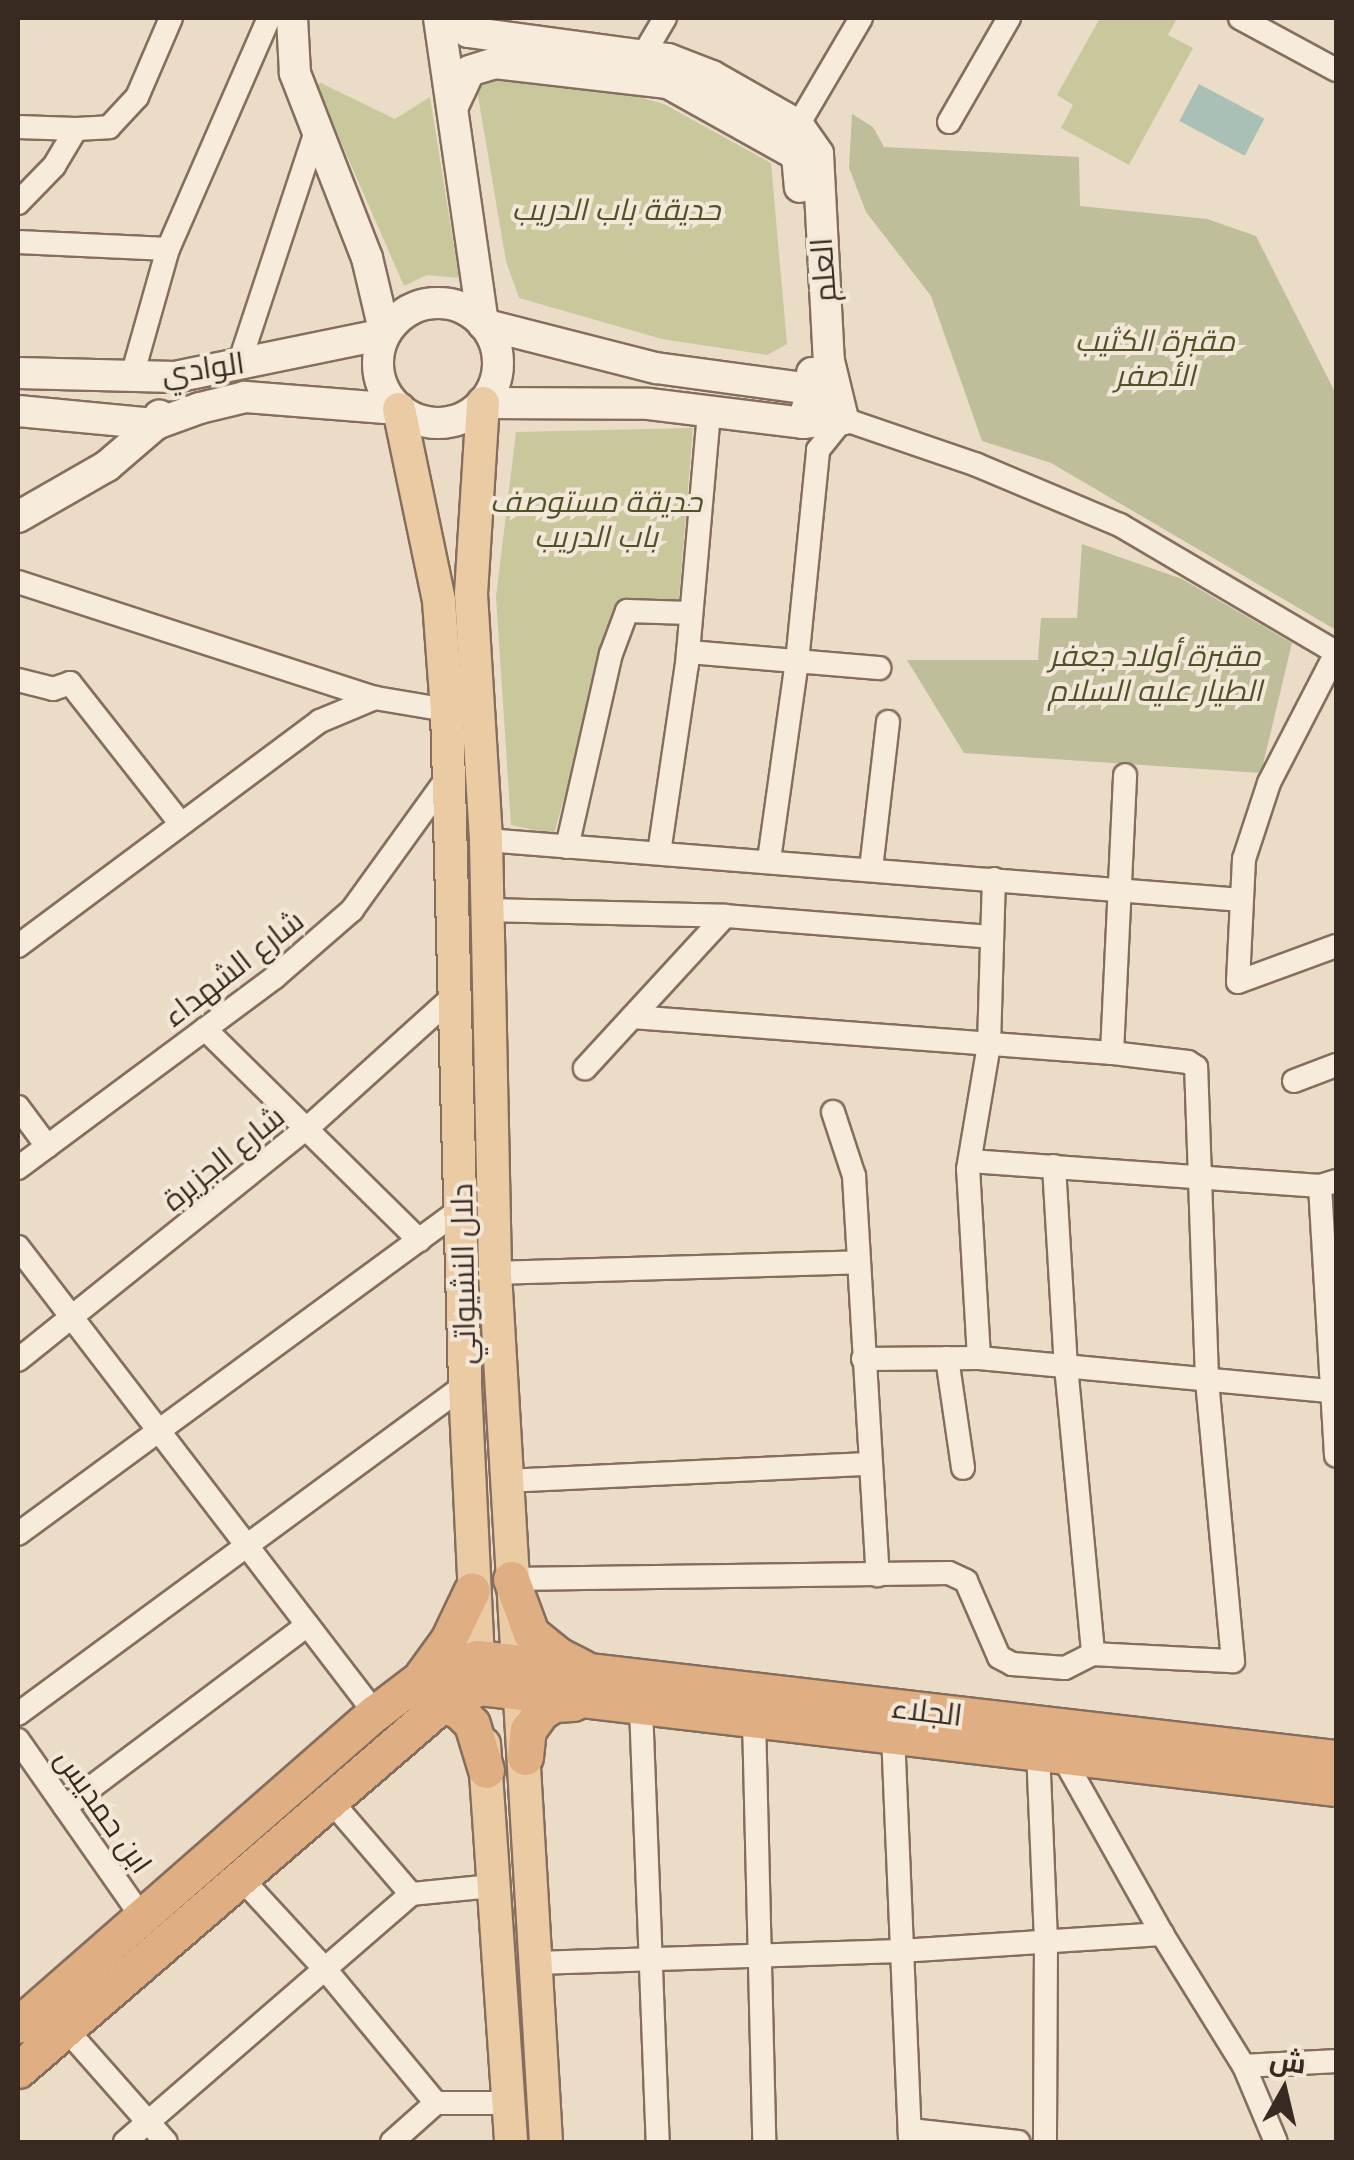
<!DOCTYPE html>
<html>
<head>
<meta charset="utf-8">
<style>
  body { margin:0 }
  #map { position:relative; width:1354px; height:2160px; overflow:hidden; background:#ebdcc8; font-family:"Noto Serif",Cairo,serif }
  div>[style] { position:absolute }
  .green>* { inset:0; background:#c9c89d }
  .cemetery>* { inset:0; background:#bfbe9b }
  .water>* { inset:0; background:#a9c0b6; transform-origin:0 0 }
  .roads { filter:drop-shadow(2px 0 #866e5e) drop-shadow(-2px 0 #866e5e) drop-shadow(0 2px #866e5e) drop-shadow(0 -2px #866e5e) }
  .minor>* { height:22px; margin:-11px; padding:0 11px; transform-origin:11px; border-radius:11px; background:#f7ebdb }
  .secondary>* { height:30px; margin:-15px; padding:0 15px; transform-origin:15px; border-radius:15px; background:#f7ebdb }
  .secondary>.ring { margin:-15px; padding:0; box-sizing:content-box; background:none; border:30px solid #f7ebdb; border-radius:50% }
  .primary>* { height:32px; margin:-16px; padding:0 16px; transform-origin:16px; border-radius:16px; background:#ebcba3 }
  .trunk>* { height:35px; margin:-17.5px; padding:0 17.5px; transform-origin:17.5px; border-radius:17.5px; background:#dfae82 }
  span { translate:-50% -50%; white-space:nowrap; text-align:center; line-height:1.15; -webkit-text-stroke:8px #f3e7d7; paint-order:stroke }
  .park-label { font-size:30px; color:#4e5329; font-style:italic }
  .street-label { font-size:30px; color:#382921 }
  .frame { position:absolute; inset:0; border:20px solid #382921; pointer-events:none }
  .north { position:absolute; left:1234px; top:2040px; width:100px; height:100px; -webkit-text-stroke:8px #f3e7d7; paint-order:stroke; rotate:8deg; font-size:28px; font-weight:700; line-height:40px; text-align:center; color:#382921 }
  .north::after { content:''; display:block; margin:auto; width:35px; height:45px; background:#382921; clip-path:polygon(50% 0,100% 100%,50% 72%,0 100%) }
</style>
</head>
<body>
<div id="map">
  <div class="green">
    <i style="clip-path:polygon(1100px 18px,1177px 18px,1168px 35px,1193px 48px,1129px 165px,1061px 128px,1073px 105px,1057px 95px)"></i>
    <i style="clip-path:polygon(489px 74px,621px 92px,664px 104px,771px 163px,787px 344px,767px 355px,662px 339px,519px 298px,506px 261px,476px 84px)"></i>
    <i style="clip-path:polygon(321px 83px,395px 119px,430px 97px,459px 278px,427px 275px,404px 286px,316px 85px)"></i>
    <i style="clip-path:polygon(693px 428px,679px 599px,619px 603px,554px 834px,511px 825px,496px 597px,516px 432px)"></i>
  </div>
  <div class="cemetery">
    <i style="clip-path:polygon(852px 114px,873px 127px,884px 147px,1079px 157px,1080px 206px,1207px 219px,1256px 236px,1336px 394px,1336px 630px,1051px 463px,982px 441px,931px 296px,866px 212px,849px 168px)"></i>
    <i style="clip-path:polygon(1082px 544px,1182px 579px,1292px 643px,1261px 773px,964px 753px,907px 660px,1038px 660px,1041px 618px,1077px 618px)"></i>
  </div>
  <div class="water">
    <i style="left:1199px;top:84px;width:74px;height:42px;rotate:28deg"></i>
  </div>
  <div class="roads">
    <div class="minor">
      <i style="left:1240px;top:18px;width:109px;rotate:28.4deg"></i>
      <i style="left:642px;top:57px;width:45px;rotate:-59.5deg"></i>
      <i style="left:949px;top:122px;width:120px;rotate:-60deg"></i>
      <i style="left:798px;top:125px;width:124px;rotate:-59.5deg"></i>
      <i style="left:18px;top:127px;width:58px;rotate:2deg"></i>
      <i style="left:18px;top:203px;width:52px;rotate:-45.8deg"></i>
      <i style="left:54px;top:166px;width:43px;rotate:-59.3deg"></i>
      <i style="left:76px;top:129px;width:33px;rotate:-3deg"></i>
      <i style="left:109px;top:127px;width:41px;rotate:-47deg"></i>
      <i style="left:137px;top:97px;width:86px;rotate:-66.7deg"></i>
      <i style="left:18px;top:242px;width:150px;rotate:2.7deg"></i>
      <i style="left:239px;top:364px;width:249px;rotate:-71.7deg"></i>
      <i style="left:132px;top:376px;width:132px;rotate:-74.2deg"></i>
      <i style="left:168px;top:249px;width:252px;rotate:-66.4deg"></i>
      <i style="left:18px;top:582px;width:375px;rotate:18deg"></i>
      <i style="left:375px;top:698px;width:73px;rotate:9.5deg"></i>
      <i style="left:688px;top:652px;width:192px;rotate:4.8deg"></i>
      <i style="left:1336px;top:653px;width:146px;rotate:117.3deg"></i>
      <i style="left:1269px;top:783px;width:80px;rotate:108.2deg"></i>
      <i style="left:1244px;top:859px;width:123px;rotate:92.8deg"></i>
      <i style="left:1238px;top:982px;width:104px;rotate:-20.2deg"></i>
      <i style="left:18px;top:680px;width:36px;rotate:14deg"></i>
      <i style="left:53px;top:689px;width:18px;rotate:-19deg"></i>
      <i style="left:70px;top:683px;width:179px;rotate:51.8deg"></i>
      <i style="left:486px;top:840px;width:758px;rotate:4.54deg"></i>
      <i style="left:567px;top:847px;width:198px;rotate:-77.2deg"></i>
      <i style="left:611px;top:654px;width:46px;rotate:-69.6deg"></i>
      <i style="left:627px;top:611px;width:63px;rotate:1.8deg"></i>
      <i style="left:659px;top:853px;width:191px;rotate:-81.6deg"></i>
      <i style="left:687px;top:664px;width:253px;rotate:-85deg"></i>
      <i style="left:769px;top:860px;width:200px;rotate:-82deg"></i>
      <i style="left:797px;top:662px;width:213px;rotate:-84.3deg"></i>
      <i style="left:818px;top:450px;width:40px;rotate:-51deg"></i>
      <i style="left:843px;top:419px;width:142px;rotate:18.9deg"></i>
      <i style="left:977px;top:465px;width:155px;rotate:22.8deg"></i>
      <i style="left:1120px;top:525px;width:251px;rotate:30.5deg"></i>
      <i style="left:871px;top:869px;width:148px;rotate:-83.4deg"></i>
      <i style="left:487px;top:910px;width:238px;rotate:1.4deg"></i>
      <i style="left:725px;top:916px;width:207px;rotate:132.6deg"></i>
      <i style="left:725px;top:916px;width:265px;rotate:4.5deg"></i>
      <i style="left:18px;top:946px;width:377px;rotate:-36.7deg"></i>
      <i style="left:320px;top:721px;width:60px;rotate:-22.7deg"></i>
      <i style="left:205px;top:1029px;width:301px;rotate:44.6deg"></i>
      <i style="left:1112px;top:1053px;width:278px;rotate:-87.3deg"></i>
      <i style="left:1294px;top:1081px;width:45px;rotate:-20.9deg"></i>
      <i style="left:18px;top:1107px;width:49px;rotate:53.4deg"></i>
      <i style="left:833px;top:1112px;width:67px;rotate:71.8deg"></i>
      <i style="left:854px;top:1176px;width:400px;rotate:86.6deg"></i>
      <i style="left:970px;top:1161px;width:351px;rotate:4.1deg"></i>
      <i style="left:1320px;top:1186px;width:17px;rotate:-17deg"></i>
      <i style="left:1054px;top:1166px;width:200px;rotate:86.6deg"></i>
      <i style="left:1066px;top:1366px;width:289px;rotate:84.6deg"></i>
      <i style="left:18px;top:1168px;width:320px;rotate:-36.6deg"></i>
      <i style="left:275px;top:977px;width:102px;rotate:-41deg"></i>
      <i style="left:352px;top:910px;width:164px;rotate:-54.2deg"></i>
      <i style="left:1320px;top:1186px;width:270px;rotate:86.6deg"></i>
      <i style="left:18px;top:1247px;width:587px;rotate:52.54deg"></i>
      <i style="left:495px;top:1273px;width:363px;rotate:-1.7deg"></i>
      <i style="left:947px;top:1358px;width:111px;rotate:81.7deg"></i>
      <i style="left:979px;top:1358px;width:189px;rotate:-93.3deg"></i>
      <i style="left:968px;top:1169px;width:126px;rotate:-80.4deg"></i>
      <i style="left:989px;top:1045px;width:166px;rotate:-88.3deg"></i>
      <i style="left:863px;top:1359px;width:116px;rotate:-0.5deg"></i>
      <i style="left:979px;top:1358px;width:359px;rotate:5.4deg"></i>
      <i style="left:18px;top:1360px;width:377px;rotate:-38.8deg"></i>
      <i style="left:312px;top:1124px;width:197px;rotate:-42.1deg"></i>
      <i style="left:505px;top:1481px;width:363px;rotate:-2.7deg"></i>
      <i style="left:18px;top:1534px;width:549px;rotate:-36.27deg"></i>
      <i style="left:511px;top:1579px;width:438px;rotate:-0.8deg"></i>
      <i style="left:949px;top:1573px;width:19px;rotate:25deg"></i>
      <i style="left:966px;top:1581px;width:83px;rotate:66.5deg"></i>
      <i style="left:999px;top:1657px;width:15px;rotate:28deg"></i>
      <i style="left:1012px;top:1664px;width:53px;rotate:4.3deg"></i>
      <i style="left:1065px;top:1668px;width:31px;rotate:-27deg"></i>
      <i style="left:1093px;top:1654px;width:140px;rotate:2.9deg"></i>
      <i style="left:1233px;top:1661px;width:283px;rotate:-95.3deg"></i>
      <i style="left:1207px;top:1379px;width:312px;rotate:-92deg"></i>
      <i style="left:1196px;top:1067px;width:9px;rotate:-148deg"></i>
      <i style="left:1188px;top:1062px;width:77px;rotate:-173.2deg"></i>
      <i style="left:1112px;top:1053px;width:481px;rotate:-175.7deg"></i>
      <i style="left:641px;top:1707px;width:435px;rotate:87.8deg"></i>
      <i style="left:18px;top:1714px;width:555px;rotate:-36.35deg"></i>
      <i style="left:754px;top:1719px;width:423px;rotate:88.6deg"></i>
      <i style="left:893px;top:1734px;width:408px;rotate:87.6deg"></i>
      <i style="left:18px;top:1740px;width:216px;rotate:55deg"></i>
      <i style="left:1038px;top:1750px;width:192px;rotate:87.6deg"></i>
      <i style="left:1046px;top:1942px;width:200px;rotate:90.3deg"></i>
      <i style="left:1060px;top:1752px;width:209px;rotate:60.7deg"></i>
      <i style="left:1162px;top:1934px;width:155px;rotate:58.2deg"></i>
      <i style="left:1244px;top:2066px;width:82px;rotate:67.2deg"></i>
      <i style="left:331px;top:1801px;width:123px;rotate:49.3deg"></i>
      <i style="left:65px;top:1807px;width:303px;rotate:-36.9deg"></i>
      <i style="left:241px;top:1878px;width:124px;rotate:47.3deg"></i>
      <i style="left:325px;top:1969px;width:174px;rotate:50.4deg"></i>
      <i style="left:536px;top:1963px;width:364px;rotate:-1.9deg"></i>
      <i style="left:900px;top:1951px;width:263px;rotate:-3.7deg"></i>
      <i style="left:65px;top:2028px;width:152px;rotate:48.5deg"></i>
      <i style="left:1244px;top:2066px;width:92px;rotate:-3.1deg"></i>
      <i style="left:910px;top:2130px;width:109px;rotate:6.3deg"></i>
      <i style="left:125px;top:2142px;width:379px;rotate:-40.9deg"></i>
      <i style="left:411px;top:1894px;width:81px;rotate:-5.6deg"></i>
      <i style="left:392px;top:2142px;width:59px;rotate:-41.6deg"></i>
      <i style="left:436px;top:2103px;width:72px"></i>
    </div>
    <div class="secondary">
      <i style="left:439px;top:18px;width:309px;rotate:81.8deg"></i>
      <i style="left:483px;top:324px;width:179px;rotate:14.3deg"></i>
      <i style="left:656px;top:368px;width:157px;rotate:7.7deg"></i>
      <i style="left:812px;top:389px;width:43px;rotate:44.1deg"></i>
      <i style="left:451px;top:18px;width:22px;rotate:39deg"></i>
      <i style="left:468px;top:32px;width:202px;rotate:7.7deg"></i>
      <i style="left:668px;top:59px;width:47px;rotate:21.1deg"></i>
      <i style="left:712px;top:76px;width:99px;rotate:29.7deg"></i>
      <i style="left:798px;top:125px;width:35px;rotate:55deg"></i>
      <i style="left:818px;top:154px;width:207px;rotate:87deg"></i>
      <i style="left:829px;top:361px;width:60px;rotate:76.4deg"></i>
      <i style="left:453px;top:106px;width:38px;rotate:-65deg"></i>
      <i style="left:469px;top:71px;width:27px;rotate:-17deg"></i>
      <i style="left:495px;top:63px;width:174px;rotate:6.6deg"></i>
      <i style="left:668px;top:83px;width:148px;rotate:29.2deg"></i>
      <i style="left:797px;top:155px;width:32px;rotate:85deg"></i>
      <i class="ring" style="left:378px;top:303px;width:90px;height:90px"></i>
      <i style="left:18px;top:373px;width:157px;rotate:1.5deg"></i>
      <i style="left:175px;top:377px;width:214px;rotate:-11.6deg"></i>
      <i style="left:385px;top:334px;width:78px;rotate:-103.3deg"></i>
      <i style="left:367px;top:258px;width:199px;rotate:-111.3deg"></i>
      <i style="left:295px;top:73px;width:55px;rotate:-93.1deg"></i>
      <i style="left:483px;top:403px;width:166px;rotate:0.3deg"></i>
      <i style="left:649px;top:404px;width:155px;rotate:7deg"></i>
      <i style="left:803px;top:423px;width:17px;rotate:-7deg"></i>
      <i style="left:18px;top:411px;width:139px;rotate:5.4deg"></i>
      <i style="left:156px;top:424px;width:9px;rotate:-69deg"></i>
      <i style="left:803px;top:423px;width:35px;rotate:-75deg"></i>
      <i style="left:812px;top:389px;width:16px;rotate:-90deg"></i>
      <i style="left:18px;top:517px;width:103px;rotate:-29.8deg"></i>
      <i style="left:107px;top:466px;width:65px;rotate:-40.6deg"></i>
      <i style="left:156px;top:424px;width:47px;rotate:-20deg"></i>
      <i style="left:200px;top:408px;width:46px;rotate:-13.7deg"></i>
      <i style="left:245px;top:397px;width:154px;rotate:4.5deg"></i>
    </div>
    <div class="primary">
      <i style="left:483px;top:403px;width:191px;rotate:93.6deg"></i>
      <i style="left:471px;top:594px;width:246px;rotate:86.5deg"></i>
      <i style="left:486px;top:840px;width:433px;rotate:88.8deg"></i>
      <i style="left:495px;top:1273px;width:870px;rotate:86.64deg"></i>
      <i style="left:399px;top:409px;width:196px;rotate:78.2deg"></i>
      <i style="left:439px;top:601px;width:109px;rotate:85.8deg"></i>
      <i style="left:447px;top:710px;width:675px;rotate:88.47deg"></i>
      <i style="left:465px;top:1385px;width:300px;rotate:87.3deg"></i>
      <i style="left:484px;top:1744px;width:399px;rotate:86.1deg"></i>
    </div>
    <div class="trunk">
      <i style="left:511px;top:1579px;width:58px;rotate:69.7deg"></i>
      <i style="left:531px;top:1633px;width:35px;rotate:39deg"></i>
      <i style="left:558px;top:1655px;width:27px;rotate:27deg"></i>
      <i style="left:421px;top:1677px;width:46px;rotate:-53.9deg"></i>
      <i style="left:448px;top:1640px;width:55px;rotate:-64.4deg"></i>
      <i style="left:442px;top:1704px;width:18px;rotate:22deg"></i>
      <i style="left:459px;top:1711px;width:18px;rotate:45deg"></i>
      <i style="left:472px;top:1724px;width:48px;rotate:73.1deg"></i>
      <i style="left:525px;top:1757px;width:27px;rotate:-84deg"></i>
      <i style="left:528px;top:1730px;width:22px;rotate:-54deg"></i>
      <i style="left:541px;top:1712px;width:15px;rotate:-32deg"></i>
      <i style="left:554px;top:1704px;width:19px;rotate:-3deg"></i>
      <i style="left:18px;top:2025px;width:474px;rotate:-41.2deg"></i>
      <i style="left:375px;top:1713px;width:58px;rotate:-37.3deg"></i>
      <i style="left:421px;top:1678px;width:59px;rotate:-19.7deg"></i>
      <i style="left:477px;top:1658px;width:865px;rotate:6.64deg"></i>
      <i style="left:18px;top:2070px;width:560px;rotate:-40.8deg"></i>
      <i style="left:442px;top:1704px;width:42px;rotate:-24.1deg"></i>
      <i style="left:480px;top:1687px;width:862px;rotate:6.73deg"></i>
    </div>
  </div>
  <div class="park-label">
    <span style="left:616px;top:209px">حديقة باب الدريب</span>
    <span style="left:1155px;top:357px">مقبرة الكثيب<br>الأصفر</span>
    <span style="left:596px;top:518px">حديقة مستوصف<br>باب الدريب</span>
    <span style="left:1155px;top:672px">مقبرة أولاد جعفر<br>الطيار عليه السلام</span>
  </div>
  <div class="street-label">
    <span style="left:823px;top:270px;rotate:-94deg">العلم</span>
    <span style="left:203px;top:368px;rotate:-8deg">الوادي</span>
    <span style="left:233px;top:968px;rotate:-38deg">شارع الشهداء</span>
    <span style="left:223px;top:1158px;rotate:-39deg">شارع الجزيرة</span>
    <span style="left:463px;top:1274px;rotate:-91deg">دلال النشيواتي</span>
    <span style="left:927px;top:1711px;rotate:7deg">الجلاء</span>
    <span style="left:104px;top:1811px;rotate:55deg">ابن حمديس</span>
  </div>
  <div class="frame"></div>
  <div class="north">ش</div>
</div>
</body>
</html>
